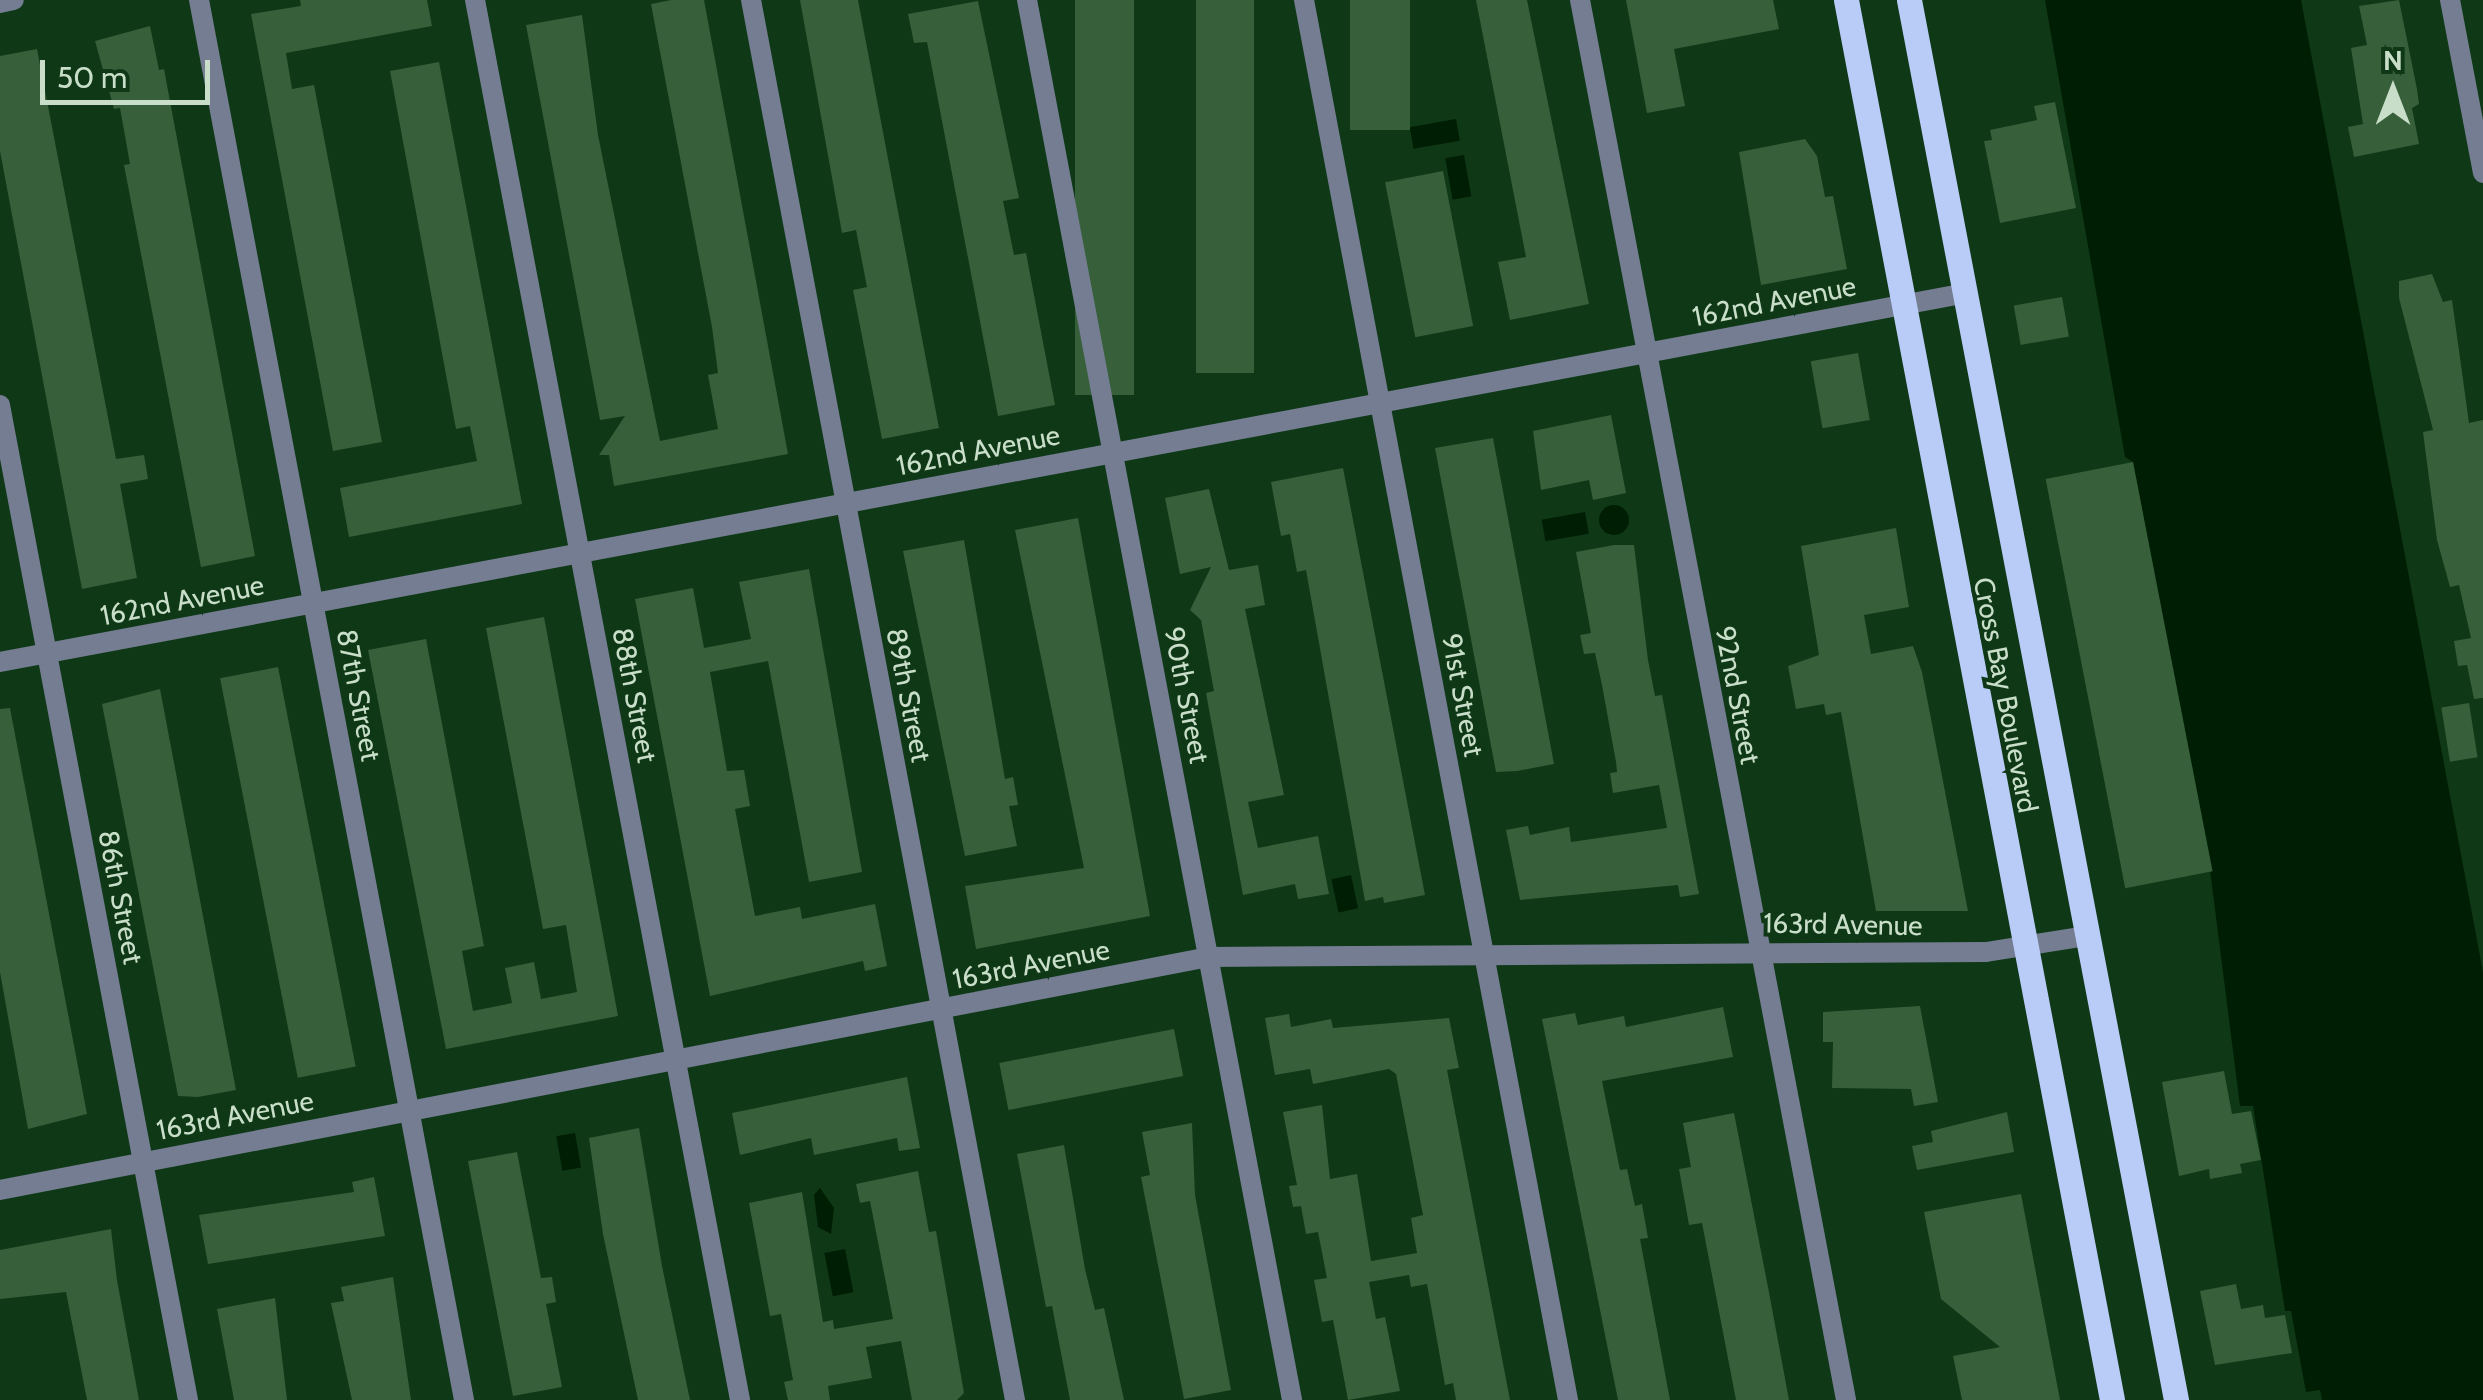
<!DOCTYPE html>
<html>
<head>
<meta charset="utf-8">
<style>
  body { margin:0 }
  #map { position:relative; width:2483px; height:1400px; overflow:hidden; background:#0f3816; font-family:Cabin,sans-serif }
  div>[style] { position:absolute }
  .water>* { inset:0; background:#001e04; transform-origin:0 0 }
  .round { border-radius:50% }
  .building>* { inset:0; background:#365f3a; transform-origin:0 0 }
  .street>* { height:20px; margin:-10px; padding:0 10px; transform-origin:10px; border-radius:10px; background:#747d92 }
  .primary>* { height:25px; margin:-12.5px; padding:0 12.5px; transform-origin:12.5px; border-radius:12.5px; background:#b9ccf7 }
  span { translate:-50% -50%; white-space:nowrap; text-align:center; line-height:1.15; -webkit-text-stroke:8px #0f3816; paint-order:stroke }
  .street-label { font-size:28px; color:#c8dec9 }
  .north { position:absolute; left:2343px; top:40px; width:100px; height:100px; -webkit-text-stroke:8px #0f3816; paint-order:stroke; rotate:0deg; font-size:28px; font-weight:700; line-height:40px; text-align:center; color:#c8dec9 }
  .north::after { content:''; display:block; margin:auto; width:35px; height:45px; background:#c8dec9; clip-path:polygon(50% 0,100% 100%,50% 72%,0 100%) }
  .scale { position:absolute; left:40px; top:60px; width:170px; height:45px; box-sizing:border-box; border:5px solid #c8dec9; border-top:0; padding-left:12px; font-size:30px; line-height:35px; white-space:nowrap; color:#c8dec9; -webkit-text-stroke:8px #0f3816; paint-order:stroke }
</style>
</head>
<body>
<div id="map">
  <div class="water">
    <i style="clip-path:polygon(2045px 0,2301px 0,2483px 972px,2483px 1400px,2322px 1400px,2320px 1390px,2306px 1392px,2291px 1311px,2285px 1311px,2253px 1106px,2240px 1106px,2210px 870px,2133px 462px,2125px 457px)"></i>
    <i style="left:1456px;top:119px;width:22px;height:47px;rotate:80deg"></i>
    <i style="left:1464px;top:155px;width:42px;height:19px;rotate:80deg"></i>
    <i class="round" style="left:1599px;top:505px;width:30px;height:30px"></i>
    <i style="left:1585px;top:512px;width:22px;height:44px;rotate:80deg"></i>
    <i style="left:1351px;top:875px;width:34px;height:20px;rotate:78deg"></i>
    <i style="left:575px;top:1133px;width:35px;height:19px;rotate:80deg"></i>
    <i style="clip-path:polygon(820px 1188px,834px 1208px,831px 1234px,818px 1227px,814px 1195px)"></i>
    <i style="left:845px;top:1249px;width:44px;height:21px;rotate:79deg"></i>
  </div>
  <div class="building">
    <i style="clip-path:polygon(300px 0,427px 0,432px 26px,286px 53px,292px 89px,314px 85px,382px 442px,333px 451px,251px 14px,301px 6px)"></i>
    <i style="clip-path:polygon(671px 0,704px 0,788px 454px,614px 486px,609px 455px,599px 455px,625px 416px,600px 420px,526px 25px,582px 15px,598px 135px,660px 441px,718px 429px,708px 375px,718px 373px,712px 327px,651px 4px)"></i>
    <i style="clip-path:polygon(800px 0,858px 0,939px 428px,882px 439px,853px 290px,867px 287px,856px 230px,842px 233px)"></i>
    <i style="left:1075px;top:0;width:59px;height:395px"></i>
    <i style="left:1196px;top:0;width:58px;height:373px"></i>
    <i style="left:1350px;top:0;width:60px;height:130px"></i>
    <i style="clip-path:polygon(1476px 0,1527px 0,1589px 304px,1510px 320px,1498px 262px,1526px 257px)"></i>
    <i style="clip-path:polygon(1626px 0,1773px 0,1779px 29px,1674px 49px,1685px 106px,1647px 113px)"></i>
    <i style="clip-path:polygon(2399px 0,2417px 89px,2419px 104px,2412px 108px,2419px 144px,2354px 157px,2348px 127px,2363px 124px,2351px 48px,2367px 45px,2359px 6px)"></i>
    <i style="clip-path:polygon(978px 1px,1019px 198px,1003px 201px,1014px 255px,1026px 253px,1055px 405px,998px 416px,927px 42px,914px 43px,908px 14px)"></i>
    <i style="clip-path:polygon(150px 26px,159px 70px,164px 69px,255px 556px,201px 567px,124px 165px,130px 164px,120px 108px,114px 109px,95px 41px)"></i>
    <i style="clip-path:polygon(37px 49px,116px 459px,144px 455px,148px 479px,120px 484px,137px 578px,82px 589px,0 151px,0 56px)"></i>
    <i style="clip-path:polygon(439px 62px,522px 504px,349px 537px,340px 488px,477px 461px,470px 426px,456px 429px,390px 71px)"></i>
    <i style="clip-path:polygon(2055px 102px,2076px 208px,2000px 223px,1984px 141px,1992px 140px,1990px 130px,2037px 120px,2034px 106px)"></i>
    <i style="clip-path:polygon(1805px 139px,1817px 156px,1825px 197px,1833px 196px,1847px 269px,1761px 285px,1739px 152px)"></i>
    <i style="left:1443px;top:171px;width:158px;height:59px;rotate:79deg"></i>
    <i style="clip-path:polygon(2432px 274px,2443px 302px,2452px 300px,2469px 423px,2483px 420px,2483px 698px,2474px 699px,2467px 665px,2458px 666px,2454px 641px,2471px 638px,2459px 585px,2450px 587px,2437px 540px,2423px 432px,2433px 430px,2399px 298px,2399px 281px)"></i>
    <i style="left:2062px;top:297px;width:40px;height:49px;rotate:80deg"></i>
    <i style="left:1858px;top:353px;width:68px;height:48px;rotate:80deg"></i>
    <i style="clip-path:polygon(1611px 415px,1626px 493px,1593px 500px,1589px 480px,1541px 490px,1533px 431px)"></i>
    <i style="clip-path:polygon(1493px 438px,1554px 764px,1517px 771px,1496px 772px,1435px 448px)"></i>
    <i style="left:2133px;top:462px;width:417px;height:89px;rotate:79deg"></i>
    <i style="clip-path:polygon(1343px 468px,1425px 895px,1384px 903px,1383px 897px,1365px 901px,1306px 570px,1297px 572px,1290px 534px,1281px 536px,1271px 482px)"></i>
    <i style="clip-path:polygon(1209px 489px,1229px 570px,1258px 565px,1265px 605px,1245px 609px,1284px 795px,1248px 802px,1258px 848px,1318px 836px,1329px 894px,1298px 899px,1295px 884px,1243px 895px,1206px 693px,1214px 691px,1201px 620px,1190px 610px,1211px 567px,1180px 574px,1165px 498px)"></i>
    <i style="clip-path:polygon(1078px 518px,1150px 916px,976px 949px,965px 886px,1084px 868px,1015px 530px)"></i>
    <i style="clip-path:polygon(1896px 528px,1909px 607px,1864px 615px,1871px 654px,1913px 646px,1922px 672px,1968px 911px,1876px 911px,1841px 712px,1826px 715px,1824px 704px,1796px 709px,1788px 666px,1819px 655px,1801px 546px)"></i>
    <i style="clip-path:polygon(964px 540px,1005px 779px,1013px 777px,1018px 805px,1009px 806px,1017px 846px,965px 856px,903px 551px)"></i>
    <i style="clip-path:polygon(1614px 545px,1634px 545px,1648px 660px,1655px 696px,1662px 695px,1699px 894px,1680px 897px,1678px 885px,1520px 900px,1506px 830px,1528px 826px,1530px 835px,1569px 827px,1571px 842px,1667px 828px,1659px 785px,1613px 793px,1610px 773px,1617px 772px,1616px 762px,1602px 685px,1595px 653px,1584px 654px,1580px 635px,1591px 633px,1576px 552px)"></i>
    <i style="clip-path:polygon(809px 569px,862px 872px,809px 882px,768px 661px,710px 672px,727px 771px,744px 770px,750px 806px,735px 809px,755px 916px,800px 907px,802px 919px,875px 904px,887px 966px,865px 971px,863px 961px,710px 996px,635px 599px,693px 588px,704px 648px,751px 639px,739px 582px)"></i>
    <i style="clip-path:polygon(544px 617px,618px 1016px,446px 1049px,368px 650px,426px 639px,484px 946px,462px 951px,473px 1011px,512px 1003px,505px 968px,534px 962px,541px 999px,577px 992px,566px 925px,543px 929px,486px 628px)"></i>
    <i style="left:278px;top:667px;width:407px;height:59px;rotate:79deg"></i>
    <i style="clip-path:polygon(160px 689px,236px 1090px,198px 1097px,178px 1096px,102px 704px)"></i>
    <i style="left:2469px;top:703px;width:55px;height:28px;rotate:81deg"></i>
    <i style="clip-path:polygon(10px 708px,87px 1114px,28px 1129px,0 972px,0 709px)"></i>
    <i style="clip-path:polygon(1920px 1006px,1938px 1102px,1914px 1106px,1911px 1089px,1832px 1088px,1833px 1042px,1823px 1042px,1823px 1012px)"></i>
    <i style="clip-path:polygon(1723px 1007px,1733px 1057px,1602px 1081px,1620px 1170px,1627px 1169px,1635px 1206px,1642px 1204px,1648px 1238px,1640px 1239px,1670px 1400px,1618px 1400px,1542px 1019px,1575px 1013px,1578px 1025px,1624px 1016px,1626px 1027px)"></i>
    <i style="clip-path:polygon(1289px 1014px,1291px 1027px,1331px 1019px,1333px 1028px,1449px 1018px,1459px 1068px,1447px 1070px,1510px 1400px,1456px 1400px,1453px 1383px,1445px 1385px,1427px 1284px,1411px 1287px,1409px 1275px,1369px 1282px,1376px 1319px,1385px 1317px,1400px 1391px,1348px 1400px,1333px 1320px,1322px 1322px,1314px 1280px,1327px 1278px,1318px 1232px,1306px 1234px,1301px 1206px,1293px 1207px,1289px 1186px,1297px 1185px,1283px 1112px,1322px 1105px,1330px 1179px,1357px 1174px,1371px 1261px,1417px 1253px,1411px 1218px,1423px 1215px,1396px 1074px,1389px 1069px,1313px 1084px,1310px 1069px,1275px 1075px,1265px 1018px)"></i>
    <i style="left:1174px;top:1029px;width:48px;height:178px;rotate:79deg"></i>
    <i style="clip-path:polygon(2224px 1071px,2232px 1114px,2251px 1111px,2261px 1160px,2240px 1164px,2242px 1173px,2210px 1179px,2209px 1169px,2179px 1176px,2162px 1082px)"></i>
    <i style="clip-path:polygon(907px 1077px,920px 1148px,899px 1151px,897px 1138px,814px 1155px,811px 1138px,740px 1155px,732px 1113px)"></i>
    <i style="clip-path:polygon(2007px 1112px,2014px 1152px,1917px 1170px,1912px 1146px,1933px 1142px,1931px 1131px)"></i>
    <i style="clip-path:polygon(1734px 1113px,1768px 1287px,1789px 1400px,1736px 1400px,1702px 1223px,1689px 1225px,1679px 1169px,1691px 1167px,1683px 1123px)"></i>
    <i style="clip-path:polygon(1192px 1123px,1195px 1195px,1231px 1390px,1184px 1399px,1141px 1177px,1150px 1175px,1142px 1132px)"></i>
    <i style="clip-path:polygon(639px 1128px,662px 1266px,690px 1400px,638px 1400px,603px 1234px,589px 1138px)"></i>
    <i style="clip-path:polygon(1064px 1145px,1085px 1269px,1095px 1310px,1104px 1308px,1124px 1400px,1070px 1400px,1052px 1306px,1046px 1307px,1017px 1154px)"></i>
    <i style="clip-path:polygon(517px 1152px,541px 1278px,552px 1277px,556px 1302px,546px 1304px,562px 1387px,513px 1396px,468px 1161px)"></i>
    <i style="clip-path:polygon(918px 1171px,929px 1232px,936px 1231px,964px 1393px,957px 1400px,912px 1400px,901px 1341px,866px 1347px,872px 1378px,828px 1386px,830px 1400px,788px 1400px,784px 1382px,793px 1380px,781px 1314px,770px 1316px,749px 1203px,802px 1192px,823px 1322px,833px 1320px,834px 1329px,893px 1319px,870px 1201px,860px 1203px,856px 1184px)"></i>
    <i style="clip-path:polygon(374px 1177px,385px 1236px,208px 1264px,199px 1215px,354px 1192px,352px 1182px)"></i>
    <i style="clip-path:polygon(2021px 1194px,2060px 1400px,1962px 1400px,1953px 1356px,2000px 1347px,1941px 1299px,1924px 1212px)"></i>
    <i style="clip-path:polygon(111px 1229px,117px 1280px,139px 1400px,87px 1400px,66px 1292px,0 1299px,0 1250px)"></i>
    <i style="clip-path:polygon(393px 1277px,411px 1400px,352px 1400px,331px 1303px,344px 1301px,341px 1287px)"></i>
    <i style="clip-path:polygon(2236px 1284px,2241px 1309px,2263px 1305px,2265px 1318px,2285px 1315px,2292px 1353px,2215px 1365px,2200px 1291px)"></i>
    <i style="clip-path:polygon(275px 1298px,287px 1400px,234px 1400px,217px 1309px)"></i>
  </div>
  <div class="street">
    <i style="left:199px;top:0;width:1425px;rotate:79.28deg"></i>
    <i style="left:475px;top:0;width:1425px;rotate:79.28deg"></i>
    <i style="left:751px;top:0;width:1425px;rotate:79.32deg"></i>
    <i style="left:1027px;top:0;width:1425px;rotate:79.28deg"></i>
    <i style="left:1304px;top:0;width:1425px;rotate:79.32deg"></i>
    <i style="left:1580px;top:0;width:1425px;rotate:79.24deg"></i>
    <i style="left:2450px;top:0;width:176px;rotate:79.2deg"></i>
    <i style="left:0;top:3px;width:14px;rotate:-12deg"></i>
    <i style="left:0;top:405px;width:1013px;rotate:79.3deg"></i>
    <i style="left:0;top:662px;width:2000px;rotate:-10.63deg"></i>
    <i style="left:0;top:1190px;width:1231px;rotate:-10.91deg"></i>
    <i style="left:1209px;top:957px;width:777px;rotate:-0.37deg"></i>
    <i style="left:1986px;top:952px;width:101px;rotate:-9.1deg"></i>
  </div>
  <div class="primary">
    <i style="left:1846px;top:0;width:1425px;rotate:79.24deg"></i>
    <i style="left:1909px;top:0;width:1425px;rotate:79.2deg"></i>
  </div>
  <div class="street-label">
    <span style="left:1774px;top:301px;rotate:-11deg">162nd Avenue</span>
    <span style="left:978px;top:450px;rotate:-11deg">162nd Avenue</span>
    <span style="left:182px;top:600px;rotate:-11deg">162nd Avenue</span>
    <span style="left:359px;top:695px;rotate:79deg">87th Street</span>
    <span style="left:635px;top:695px;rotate:79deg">88th Street</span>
    <span style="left:909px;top:695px;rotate:79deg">89th Street</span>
    <span style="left:1187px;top:695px;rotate:79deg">90th Street</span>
    <span style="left:1463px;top:695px;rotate:79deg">91st Street</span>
    <span style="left:1738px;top:695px;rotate:79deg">92nd Street</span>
    <span style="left:2006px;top:695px;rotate:79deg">Cross Bay Boulevard</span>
    <span style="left:121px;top:897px;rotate:79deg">86th Street</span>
    <span style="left:1843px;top:924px;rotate:1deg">163rd Avenue</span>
    <span style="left:1031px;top:964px;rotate:-11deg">163rd Avenue</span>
    <span style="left:235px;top:1115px;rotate:-11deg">163rd Avenue</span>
  </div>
  <div class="north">N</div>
  <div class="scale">50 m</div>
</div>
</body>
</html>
